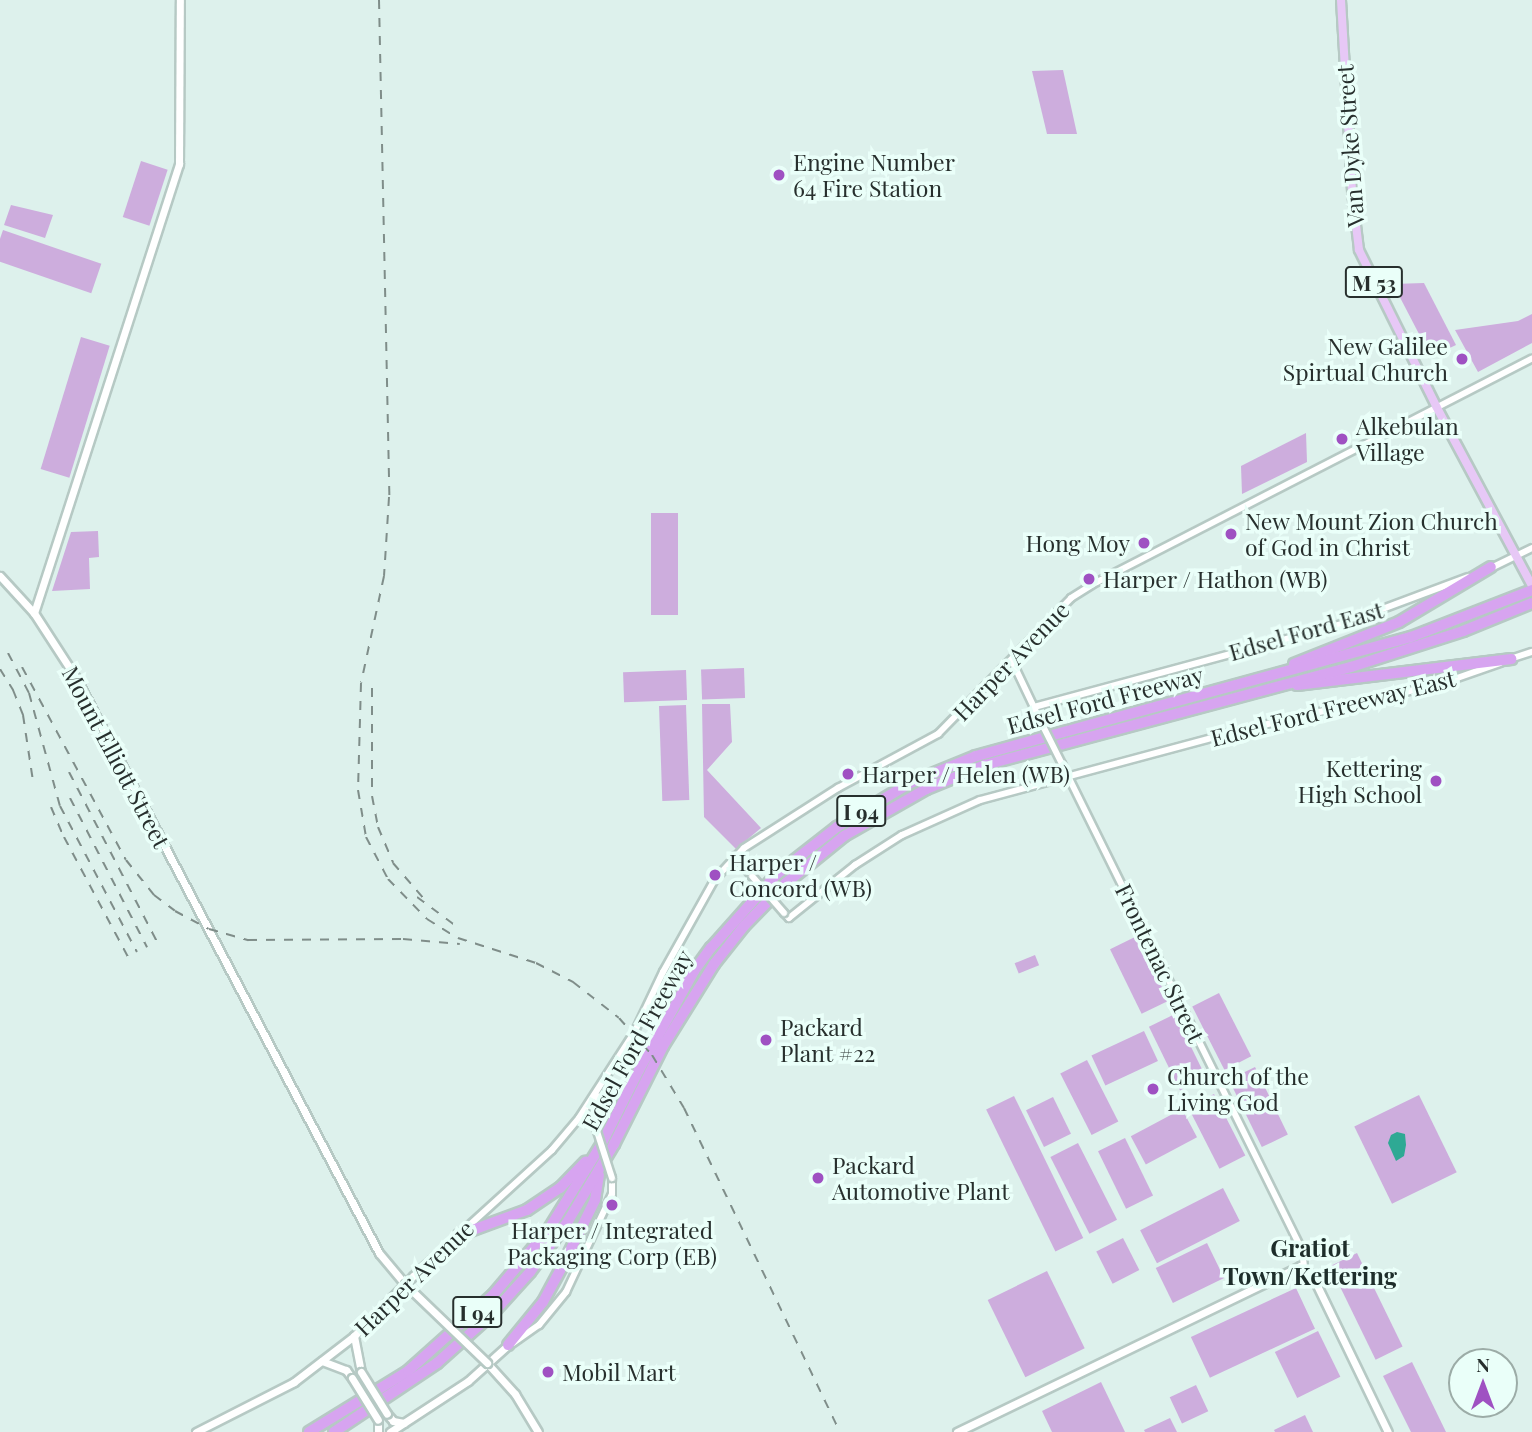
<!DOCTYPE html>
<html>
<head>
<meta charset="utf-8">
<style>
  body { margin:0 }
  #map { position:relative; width:1532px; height:1432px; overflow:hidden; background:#ddf1ec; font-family:"Playfair Display",serif }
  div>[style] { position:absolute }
  .green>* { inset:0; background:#cdaddd; transform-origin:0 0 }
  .water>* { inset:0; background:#2ea994 }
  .roads { filter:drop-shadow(2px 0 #b6c9c4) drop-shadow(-2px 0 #b6c9c4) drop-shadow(0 2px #b6c9c4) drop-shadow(0 -2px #b6c9c4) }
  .tertiary>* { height:6px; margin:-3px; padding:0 3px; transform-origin:3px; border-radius:3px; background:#fff }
  .secondary>* { height:7px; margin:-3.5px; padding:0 3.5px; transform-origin:3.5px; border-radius:3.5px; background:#fff }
  .primary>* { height:8px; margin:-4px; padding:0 4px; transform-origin:4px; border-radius:4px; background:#e7c8f6 }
  .motorway>* { height:10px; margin:-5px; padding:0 5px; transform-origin:5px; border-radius:5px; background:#d7a4f0 }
  .rail>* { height:2px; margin-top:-1px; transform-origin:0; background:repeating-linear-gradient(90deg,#7f8d89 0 9px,transparent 0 18px) }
  .bridges { filter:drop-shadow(2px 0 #b6c9c4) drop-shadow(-2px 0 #b6c9c4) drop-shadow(0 2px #b6c9c4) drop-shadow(0 -2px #b6c9c4) }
  .tertiary-bridge>* { height:6px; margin:-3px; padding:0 3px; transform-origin:3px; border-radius:3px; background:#fff }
  .secondary-bridge>* { height:7px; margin:-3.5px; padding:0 3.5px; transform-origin:3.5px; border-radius:3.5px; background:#fff }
  .dots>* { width:19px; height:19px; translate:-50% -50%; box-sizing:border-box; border:4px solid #eafff9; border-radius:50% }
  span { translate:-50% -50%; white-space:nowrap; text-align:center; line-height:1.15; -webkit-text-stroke:7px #eafff9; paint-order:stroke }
  .shield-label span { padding:2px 5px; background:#eafff9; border:2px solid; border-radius:5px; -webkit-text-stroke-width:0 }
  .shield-label { font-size:21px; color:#272f2d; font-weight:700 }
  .street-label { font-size:23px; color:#272f2d }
  .poi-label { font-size:23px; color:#272f2d }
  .left { translate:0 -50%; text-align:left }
  .right { translate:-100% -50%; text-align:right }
  .neighbourhood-label { font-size:24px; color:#1e2e2b; font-weight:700 }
  .north { position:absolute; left:1448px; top:1348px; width:70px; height:70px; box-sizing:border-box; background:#eafff9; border:2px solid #9caca7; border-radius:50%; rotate:0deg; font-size:19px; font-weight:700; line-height:28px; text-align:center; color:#272f2d }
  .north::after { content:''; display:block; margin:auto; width:24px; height:32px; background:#9f51c2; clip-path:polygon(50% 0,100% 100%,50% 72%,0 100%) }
</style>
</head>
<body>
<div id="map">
  <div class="green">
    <i style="clip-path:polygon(1063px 70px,1077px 134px,1047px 134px,1032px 71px)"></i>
    <i style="left:141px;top:161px;width:28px;height:59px;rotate:18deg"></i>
    <i style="clip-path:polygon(11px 205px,53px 215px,45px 238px,4px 225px)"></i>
    <i style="left:3px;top:230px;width:104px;height:31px;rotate:19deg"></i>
    <i style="clip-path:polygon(1424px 283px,1456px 345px,1431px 357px,1393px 284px)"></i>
    <i style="clip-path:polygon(1532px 314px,1532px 343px,1478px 372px,1455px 330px,1518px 321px)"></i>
    <i style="left:81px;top:337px;width:30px;height:138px;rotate:17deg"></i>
    <i style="clip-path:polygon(1306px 433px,1307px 462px,1242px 494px,1241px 466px)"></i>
    <i style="left:651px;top:513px;width:27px;height:102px"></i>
    <i style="clip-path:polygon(98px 531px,99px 557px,89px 558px,90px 589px,52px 591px,71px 532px)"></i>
    <i style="left:744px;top:668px;width:30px;height:43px;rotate:88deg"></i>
    <i style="left:686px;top:670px;width:30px;height:63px;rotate:88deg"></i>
    <i style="clip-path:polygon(702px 704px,730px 704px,732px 742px,707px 770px,761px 828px,736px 849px,704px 817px)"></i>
    <i style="left:686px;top:705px;width:95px;height:27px;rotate:88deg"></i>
    <i style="left:1137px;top:936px;width:72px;height:30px;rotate:64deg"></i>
    <i style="left:1035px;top:955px;width:11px;height:22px;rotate:68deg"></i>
    <i style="left:1219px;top:993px;width:71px;height:30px;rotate:63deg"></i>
    <i style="left:1175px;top:1014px;width:71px;height:29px;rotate:64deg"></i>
    <i style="left:1144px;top:1031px;width:33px;height:58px;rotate:65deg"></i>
    <i style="left:1087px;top:1060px;width:69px;height:30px;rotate:63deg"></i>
    <i style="left:1255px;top:1067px;width:75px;height:29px;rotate:64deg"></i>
    <i style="left:1214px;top:1094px;width:69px;height:29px;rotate:63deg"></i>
    <i style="left:1419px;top:1095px;width:86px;height:72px;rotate:64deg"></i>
    <i style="left:1014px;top:1096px;width:158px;height:31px;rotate:64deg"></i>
    <i style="left:1053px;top:1097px;width:41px;height:30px;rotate:64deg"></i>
    <i style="left:1182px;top:1109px;width:32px;height:58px;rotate:62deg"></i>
    <i style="left:1125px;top:1138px;width:64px;height:30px;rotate:64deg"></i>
    <i style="left:1078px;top:1143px;width:86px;height:31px;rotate:63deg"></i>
    <i style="left:1223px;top:1188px;width:37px;height:93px;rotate:63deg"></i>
    <i style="left:1123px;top:1238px;width:36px;height:30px;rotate:63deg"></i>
    <i style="left:1207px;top:1243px;width:39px;height:57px;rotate:64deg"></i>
    <i style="left:1357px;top:1253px;width:104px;height:30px;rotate:64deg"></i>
    <i style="left:1047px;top:1271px;width:86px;height:66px;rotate:64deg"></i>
    <i style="left:1296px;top:1288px;width:45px;height:116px;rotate:65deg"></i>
    <i style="left:1318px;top:1331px;width:51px;height:48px;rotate:64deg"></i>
    <i style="clip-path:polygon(1412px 1362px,1446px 1432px,1411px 1432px,1383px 1376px)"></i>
    <i style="clip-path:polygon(1101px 1382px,1125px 1432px,1052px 1432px,1042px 1411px)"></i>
    <i style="left:1196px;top:1385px;width:29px;height:29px;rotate:65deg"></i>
    <i style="clip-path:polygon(1305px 1415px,1313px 1432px,1275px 1432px,1274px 1430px)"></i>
    <i style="clip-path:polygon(1170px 1418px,1177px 1432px,1145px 1432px,1144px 1430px)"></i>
  </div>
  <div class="water">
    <i style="clip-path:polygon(1397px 1132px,1405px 1134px,1406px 1145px,1404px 1156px,1396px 1161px,1388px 1143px,1391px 1135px)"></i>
  </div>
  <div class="roads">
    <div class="tertiary">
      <i style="left:1491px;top:568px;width:46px;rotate:-26deg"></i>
      <i style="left:1510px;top:659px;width:23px;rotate:-18deg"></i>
      <i style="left:1012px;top:661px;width:65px;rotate:64.6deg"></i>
      <i style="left:1034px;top:707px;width:322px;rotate:-15.1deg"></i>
      <i style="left:1345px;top:623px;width:131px;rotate:-20.5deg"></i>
      <i style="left:1062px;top:764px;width:542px;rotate:63.72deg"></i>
      <i style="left:1302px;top:1250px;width:17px;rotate:83deg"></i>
      <i style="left:735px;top:856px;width:26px;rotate:50deg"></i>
      <i style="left:784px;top:913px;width:7px;rotate:45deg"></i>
      <i style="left:789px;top:918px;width:85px;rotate:-38.8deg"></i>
      <i style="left:855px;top:865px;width:56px;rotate:-32.6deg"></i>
      <i style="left:902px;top:835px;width:85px;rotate:-24.2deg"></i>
      <i style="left:980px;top:800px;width:271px;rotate:-15deg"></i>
      <i style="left:1242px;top:730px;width:203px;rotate:-13.1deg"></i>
      <i style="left:1440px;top:684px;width:64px;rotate:-19.3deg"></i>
      <i style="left:594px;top:1122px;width:26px;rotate:-81deg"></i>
      <i style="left:463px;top:1231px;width:120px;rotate:-42.3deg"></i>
      <i style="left:552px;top:1150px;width:42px;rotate:-49.8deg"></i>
      <i style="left:579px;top:1118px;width:101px;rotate:-57.1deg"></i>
      <i style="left:634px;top:1033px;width:68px;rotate:-64.6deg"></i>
      <i style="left:663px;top:972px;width:107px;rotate:-60.8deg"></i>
      <i style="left:715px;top:879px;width:42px;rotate:-46.9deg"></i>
      <i style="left:744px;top:848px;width:112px;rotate:-32.6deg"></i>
      <i style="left:838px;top:788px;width:114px;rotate:-28.4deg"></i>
      <i style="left:938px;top:734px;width:190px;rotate:-45.6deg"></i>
      <i style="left:1071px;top:598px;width:31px;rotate:-32deg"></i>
      <i style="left:1097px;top:582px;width:489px;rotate:-27.2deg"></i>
      <i style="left:513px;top:1343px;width:32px;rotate:-35deg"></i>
      <i style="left:539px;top:1325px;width:43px;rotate:-50.7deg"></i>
      <i style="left:566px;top:1292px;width:108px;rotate:-64.9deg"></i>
      <i style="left:612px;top:1194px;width:16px;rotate:-90deg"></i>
    </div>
    <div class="secondary">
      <i style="left:0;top:576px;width:50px;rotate:47.4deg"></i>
      <i style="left:34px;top:613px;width:77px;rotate:57.1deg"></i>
      <i style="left:76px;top:678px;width:650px;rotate:62.21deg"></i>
      <i style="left:379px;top:1253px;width:40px;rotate:50deg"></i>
      <i style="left:34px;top:613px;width:472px;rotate:-72.1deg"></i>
      <i style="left:179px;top:164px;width:164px;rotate:-89.7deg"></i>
      <i style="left:354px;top:1336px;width:37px;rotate:79deg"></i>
      <i style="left:322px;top:1361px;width:26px;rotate:21deg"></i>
      <i style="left:346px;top:1370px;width:10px;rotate:53deg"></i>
      <i style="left:487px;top:1363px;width:42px;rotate:47.9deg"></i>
      <i style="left:515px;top:1394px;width:44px;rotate:58.8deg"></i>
      <i style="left:387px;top:1414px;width:9px;rotate:49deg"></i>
      <i style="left:393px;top:1421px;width:11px;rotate:10deg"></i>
      <i style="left:196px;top:1432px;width:110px;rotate:-27deg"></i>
      <i style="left:294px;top:1382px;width:76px;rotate:-37.5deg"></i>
      <i style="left:354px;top:1336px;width:84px;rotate:-45.5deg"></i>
      <i style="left:413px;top:1276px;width:62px;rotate:-41.7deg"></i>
      <i style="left:378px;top:1432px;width:12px;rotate:-90deg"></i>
      <i style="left:390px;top:1432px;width:93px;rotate:-33.2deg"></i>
      <i style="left:468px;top:1381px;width:54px;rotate:-42deg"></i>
      <i style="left:957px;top:1432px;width:381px;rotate:-25.8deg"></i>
      <i style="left:1300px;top:1266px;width:15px;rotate:37deg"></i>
      <i style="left:1312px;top:1275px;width:174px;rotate:64.2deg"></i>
    </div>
    <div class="primary">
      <i style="left:1341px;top:0;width:192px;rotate:86.7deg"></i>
      <i style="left:1352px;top:192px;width:58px;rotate:83.1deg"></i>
      <i style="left:1359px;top:250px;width:174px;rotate:63.7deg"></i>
      <i style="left:1436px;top:406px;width:204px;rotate:61.9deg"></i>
    </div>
    <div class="motorway">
      <i style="left:1294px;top:664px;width:113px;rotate:-21.8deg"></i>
      <i style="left:1399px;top:622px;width:107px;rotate:-30.9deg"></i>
      <i style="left:1297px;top:685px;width:216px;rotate:-6.9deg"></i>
      <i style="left:459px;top:1235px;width:72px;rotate:-20.2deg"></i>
      <i style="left:527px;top:1210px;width:40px;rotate:-34deg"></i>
      <i style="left:560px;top:1188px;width:37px;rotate:-46deg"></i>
      <i style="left:508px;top:1345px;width:55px;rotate:-50.9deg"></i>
      <i style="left:543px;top:1302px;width:44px;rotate:-61.7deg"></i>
      <i style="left:564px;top:1263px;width:70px;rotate:-63.8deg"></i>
      <i style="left:595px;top:1200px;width:25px;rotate:-81deg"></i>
      <i style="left:309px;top:1432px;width:116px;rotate:-31.6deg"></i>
      <i style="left:408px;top:1371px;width:114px;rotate:-41.8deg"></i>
      <i style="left:493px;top:1295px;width:87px;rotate:-49.7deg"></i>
      <i style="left:549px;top:1229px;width:99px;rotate:-58.2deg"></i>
      <i style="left:601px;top:1145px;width:84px;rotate:-63.1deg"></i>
      <i style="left:639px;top:1070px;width:113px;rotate:-60.9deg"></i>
      <i style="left:694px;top:971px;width:29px;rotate:-54deg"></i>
      <i style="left:711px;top:948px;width:99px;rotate:-48.3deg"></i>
      <i style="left:777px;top:874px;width:76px;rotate:-38.1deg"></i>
      <i style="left:837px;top:827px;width:85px;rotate:-31.1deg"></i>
      <i style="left:910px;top:783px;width:71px;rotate:-22.2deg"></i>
      <i style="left:976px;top:756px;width:451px;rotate:-15.3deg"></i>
      <i style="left:1411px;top:637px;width:130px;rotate:-21.2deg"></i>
      <i style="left:334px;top:1432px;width:124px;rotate:-33.8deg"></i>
      <i style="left:437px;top:1363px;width:75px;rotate:-41.8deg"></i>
      <i style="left:493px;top:1313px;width:55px;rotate:-47.9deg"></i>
      <i style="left:530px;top:1272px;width:64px;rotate:-53.3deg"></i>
      <i style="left:568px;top:1221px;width:90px;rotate:-59.1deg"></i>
      <i style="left:614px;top:1144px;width:110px;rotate:-63.4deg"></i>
      <i style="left:663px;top:1046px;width:97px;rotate:-58.1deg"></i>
      <i style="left:714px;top:964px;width:48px;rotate:-51.7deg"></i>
      <i style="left:744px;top:926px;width:60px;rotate:-45.7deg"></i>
      <i style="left:786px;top:883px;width:75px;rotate:-39deg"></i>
      <i style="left:844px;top:836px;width:95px;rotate:-29.8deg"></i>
      <i style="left:926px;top:789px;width:64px;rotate:-22.1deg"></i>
      <i style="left:985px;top:765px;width:379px;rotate:-15deg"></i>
      <i style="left:1351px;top:667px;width:118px;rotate:-17.8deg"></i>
      <i style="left:1463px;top:631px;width:74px;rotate:-22.1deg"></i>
    </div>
  </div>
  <div class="rail">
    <i style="left:379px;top:0;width:497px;rotate:88.8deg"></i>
    <i style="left:389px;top:497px;width:79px;rotate:93.6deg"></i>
    <i style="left:384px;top:576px;width:109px;rotate:102.1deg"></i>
    <i style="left:361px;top:683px;width:107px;rotate:91.6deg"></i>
    <i style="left:358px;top:790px;width:48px;rotate:80.3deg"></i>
    <i style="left:366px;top:837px;width:47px;rotate:62.4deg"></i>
    <i style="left:388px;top:879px;width:56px;rotate:45.7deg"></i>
    <i style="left:427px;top:919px;width:36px;rotate:32deg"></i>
    <i style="left:458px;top:938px;width:82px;rotate:17.8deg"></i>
    <i style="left:536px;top:963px;width:42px;rotate:27.2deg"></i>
    <i style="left:573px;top:982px;width:58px;rotate:38deg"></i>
    <i style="left:619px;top:1018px;width:50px;rotate:48.3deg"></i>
    <i style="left:652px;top:1055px;width:62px;rotate:58.9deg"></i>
    <i style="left:684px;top:1108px;width:360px;rotate:64.3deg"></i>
    <i style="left:8px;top:653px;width:45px;rotate:62.3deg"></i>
    <i style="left:29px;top:693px;width:117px;rotate:74.7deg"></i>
    <i style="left:60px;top:806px;width:165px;rotate:62.2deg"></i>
    <i style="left:22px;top:667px;width:219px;rotate:61.7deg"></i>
    <i style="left:126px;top:860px;width:45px;rotate:51.3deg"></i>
    <i style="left:154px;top:895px;width:26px;rotate:37deg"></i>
    <i style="left:175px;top:911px;width:38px;rotate:28deg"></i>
    <i style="left:209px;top:929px;width:41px;rotate:15.8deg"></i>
    <i style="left:248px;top:940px;width:155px;rotate:-0.4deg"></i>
    <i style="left:403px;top:939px;width:57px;rotate:5deg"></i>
    <i style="left:0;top:669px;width:25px;rotate:58deg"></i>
    <i style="left:13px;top:690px;width:27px;rotate:68deg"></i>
    <i style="left:23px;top:715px;width:67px;rotate:81.4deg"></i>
    <i style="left:372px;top:688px;width:108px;rotate:90deg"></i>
    <i style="left:372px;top:796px;width:32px;rotate:79deg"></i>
    <i style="left:378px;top:827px;width:39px;rotate:67deg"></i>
    <i style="left:393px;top:863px;width:49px;rotate:49.1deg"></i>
    <i style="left:69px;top:772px;width:191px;rotate:62.6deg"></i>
    <i style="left:70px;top:798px;width:168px;rotate:62.7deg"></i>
    <i style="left:51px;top:807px;width:33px;rotate:67deg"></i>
    <i style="left:64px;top:837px;width:136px;rotate:61.9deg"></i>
    <i style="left:417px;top:897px;width:49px;rotate:36.6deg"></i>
  </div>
  <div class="bridges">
    <div class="tertiary-bridge">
      <i style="left:1040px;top:720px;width:49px;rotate:63.4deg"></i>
      <i style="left:752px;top:876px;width:49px;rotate:49.1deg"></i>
      <i style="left:594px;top:1122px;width:59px;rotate:72.2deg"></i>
    </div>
    <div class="secondary-bridge">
      <i style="left:405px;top:1284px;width:114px;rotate:43.9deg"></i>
      <i style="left:361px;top:1372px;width:49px;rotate:58.2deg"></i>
      <i style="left:352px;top:1378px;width:49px;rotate:58.2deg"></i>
    </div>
  </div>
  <div class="dots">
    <i style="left:779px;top:175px;background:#9f51c2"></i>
    <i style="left:1462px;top:359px;background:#9f51c2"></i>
    <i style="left:1342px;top:439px;background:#9f51c2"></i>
    <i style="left:1231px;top:534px;background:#9f51c2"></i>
    <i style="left:1144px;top:543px;background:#9f51c2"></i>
    <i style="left:1089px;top:579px;background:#9f51c2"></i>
    <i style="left:848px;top:774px;background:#9f51c2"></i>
    <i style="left:1436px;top:781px;background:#9f51c2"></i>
    <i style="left:715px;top:875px;background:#9f51c2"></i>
    <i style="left:766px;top:1040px;background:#9f51c2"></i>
    <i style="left:1153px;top:1089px;background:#9f51c2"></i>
    <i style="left:818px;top:1178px;background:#9f51c2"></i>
    <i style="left:612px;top:1205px;background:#9f51c2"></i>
    <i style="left:548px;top:1372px;background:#9f51c2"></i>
  </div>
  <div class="shield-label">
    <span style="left:1374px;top:282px">M 53</span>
    <span style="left:861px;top:811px">I 94</span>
    <span style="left:477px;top:1312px">I 94</span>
  </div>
  <div class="street-label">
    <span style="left:1350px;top:146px;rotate:-94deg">Van Dyke Street</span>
    <span style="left:1306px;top:631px;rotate:-16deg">Edsel Ford East</span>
    <span style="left:1011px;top:661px;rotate:-46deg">Harper Avenue</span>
    <span style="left:1105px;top:700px;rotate:-15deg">Edsel Ford Freeway</span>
    <span style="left:1333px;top:708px;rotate:-14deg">Edsel Ford Freeway East</span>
    <span style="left:116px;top:757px;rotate:62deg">Mount Elliott Street</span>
    <span style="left:1160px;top:963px;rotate:64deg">Frontenac Street</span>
    <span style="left:637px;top:1040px;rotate:-61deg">Edsel Ford Freeway</span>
    <span style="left:414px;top:1278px;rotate:-44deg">Harper Avenue</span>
  </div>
  <div class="poi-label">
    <span class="left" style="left:793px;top:175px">Engine Number<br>64 Fire Station</span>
    <span class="right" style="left:1448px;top:359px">New Galilee<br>Spirtual Church</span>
    <span class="left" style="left:1356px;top:439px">Alkebulan<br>Village</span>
    <span class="left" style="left:1245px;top:534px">New Mount Zion Church<br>of God in Christ</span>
    <span class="right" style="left:1130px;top:543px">Hong Moy</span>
    <span class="left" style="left:1103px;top:579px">Harper / Hathon (WB)</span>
    <span class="right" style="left:1422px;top:781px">Kettering<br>High School</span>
    <span class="left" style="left:862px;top:774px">Harper / Helen (WB)</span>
    <span class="left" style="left:729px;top:875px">Harper /<br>Concord (WB)</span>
    <span class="left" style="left:780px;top:1040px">Packard<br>Plant #22</span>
    <span class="left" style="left:1167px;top:1089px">Church of the<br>Living God</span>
    <span class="left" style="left:832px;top:1178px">Packard<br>Automotive Plant</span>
    <span style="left:612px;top:1243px">Harper / Integrated<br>Packaging Corp (EB)</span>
    <span class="left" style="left:562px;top:1372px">Mobil Mart</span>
  </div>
  <div class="neighbourhood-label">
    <span style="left:1310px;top:1262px">Gratiot<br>Town/Kettering</span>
  </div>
  <div class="north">N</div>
</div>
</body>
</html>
